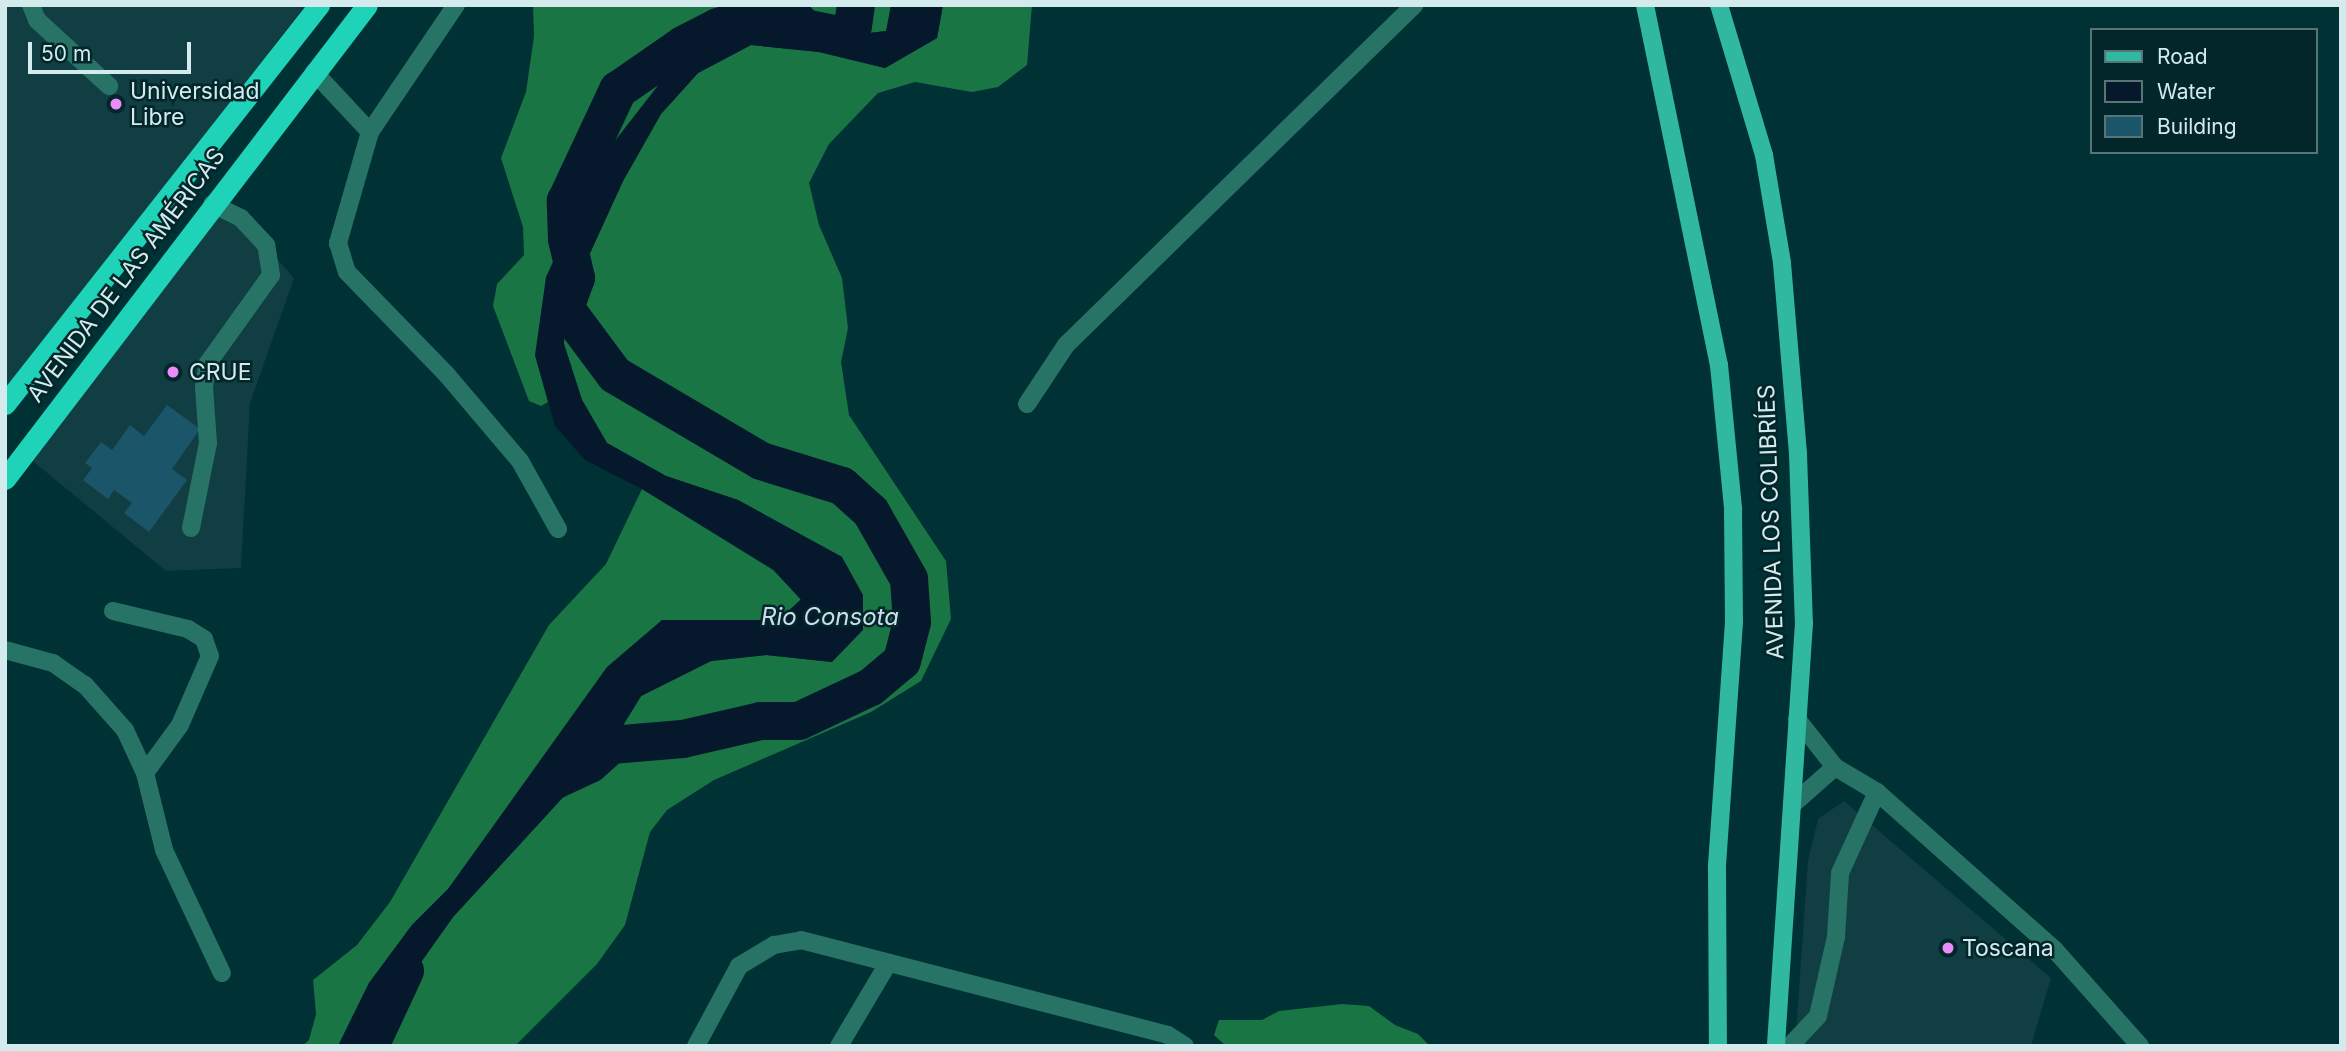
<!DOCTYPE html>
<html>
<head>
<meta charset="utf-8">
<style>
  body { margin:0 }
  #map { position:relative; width:2346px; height:1051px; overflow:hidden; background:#003135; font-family:Inter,sans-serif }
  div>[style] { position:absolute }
  .built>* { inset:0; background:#103e42 }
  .forest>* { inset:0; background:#1a7544 }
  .water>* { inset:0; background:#06192c }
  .river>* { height:38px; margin:-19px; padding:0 19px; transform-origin:19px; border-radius:19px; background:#06192c }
  .building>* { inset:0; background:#1b556a }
  .minor>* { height:18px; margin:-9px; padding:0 9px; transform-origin:9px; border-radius:9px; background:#277466 }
  .major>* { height:18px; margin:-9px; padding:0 9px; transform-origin:9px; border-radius:9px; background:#30b8a1 }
  .highway>* { height:21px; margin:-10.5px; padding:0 10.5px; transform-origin:10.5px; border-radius:10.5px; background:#1fd3b8 }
  .dots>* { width:19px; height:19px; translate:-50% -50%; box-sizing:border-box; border:4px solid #022629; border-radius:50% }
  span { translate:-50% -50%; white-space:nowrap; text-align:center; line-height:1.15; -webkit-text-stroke:5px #022629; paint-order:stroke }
  .poi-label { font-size:23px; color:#d4ebed }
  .left { translate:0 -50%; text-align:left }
  .street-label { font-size:23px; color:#d4ebed }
  .water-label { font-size:24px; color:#cdddee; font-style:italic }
  .frame { position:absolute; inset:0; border:7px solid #d4ebed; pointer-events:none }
  .legend { position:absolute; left:2090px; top:28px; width:228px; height:126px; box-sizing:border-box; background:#022629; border:2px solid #567577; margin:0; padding:9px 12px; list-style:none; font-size:21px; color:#d4ebed }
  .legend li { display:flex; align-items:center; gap:14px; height:35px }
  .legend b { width:35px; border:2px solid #567577 }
  .scale { position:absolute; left:28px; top:42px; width:163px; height:32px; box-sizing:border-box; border:4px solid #d4ebed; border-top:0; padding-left:9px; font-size:21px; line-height:24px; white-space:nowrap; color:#d4ebed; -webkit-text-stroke:5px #022629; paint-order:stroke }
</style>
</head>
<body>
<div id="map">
  <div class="built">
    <i style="clip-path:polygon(5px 5px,305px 5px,5px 396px)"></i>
    <i style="clip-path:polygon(212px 204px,241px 218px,294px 278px,250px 403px,241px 568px,166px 571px,23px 453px)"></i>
    <i style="clip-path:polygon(1844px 801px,2051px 978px,2031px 1046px,1795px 1046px,1808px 861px,1818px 819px)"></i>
  </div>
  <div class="forest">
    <i style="clip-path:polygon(533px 5px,891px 5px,887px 31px,844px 36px,794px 17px,677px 61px,535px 355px,548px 402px,541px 406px,529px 401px,493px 306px,497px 284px,524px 255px,523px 227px,501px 158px,526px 92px,534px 36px)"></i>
    <i style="clip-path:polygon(943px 5px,1032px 5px,1027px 65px,998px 87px,972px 92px,915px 82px,878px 93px,829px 144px,809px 183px,819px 225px,842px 278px,848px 328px,841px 362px,849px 415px,946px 561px,951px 619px,921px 681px,871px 712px,714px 780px,667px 810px,650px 832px,625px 925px,597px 964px,515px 1046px,371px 1046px,385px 1013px,453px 917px,611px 745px,641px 696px,711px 661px,766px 655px,832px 662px,842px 557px,738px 500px,666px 476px,607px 443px,582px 400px,564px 344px,565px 308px,623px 181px,661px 114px,698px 73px,751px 45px,819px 52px,885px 68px,937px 38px)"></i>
    <i style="clip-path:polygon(642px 489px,773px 570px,801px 599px,778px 621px,662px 620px,556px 742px,448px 889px,412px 925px,369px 983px,338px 1046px,302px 1046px,309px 1040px,316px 1014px,313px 980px,357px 945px,390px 902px,549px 625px,606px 564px)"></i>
    <i style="clip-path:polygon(1342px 1004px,1369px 1006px,1395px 1025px,1418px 1034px,1430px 1046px,1226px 1046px,1214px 1035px,1219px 1020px,1262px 1020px,1279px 1011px)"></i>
  </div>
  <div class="water">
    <i style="clip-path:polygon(891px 5px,943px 5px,937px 38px,885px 68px,819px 52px,751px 45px,698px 73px,661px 114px,623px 181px,565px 308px,564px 344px,582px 400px,607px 443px,666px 476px,738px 500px,842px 557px,863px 595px,863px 630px,832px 662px,766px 655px,711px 661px,641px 696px,611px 745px,453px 917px,385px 1013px,371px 1046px,338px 1046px,369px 983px,412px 925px,448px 889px,607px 667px,662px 620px,778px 620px,801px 600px,773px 569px,642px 489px,585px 460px,555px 426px,535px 355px,546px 277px,600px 160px,677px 61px,718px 27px,755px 16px,794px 17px,844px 36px,886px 31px)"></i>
  </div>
  <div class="river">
    <i style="left:549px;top:783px;width:45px;rotate:-24.9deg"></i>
    <i style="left:590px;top:764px;width:28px;rotate:-42deg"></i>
    <i style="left:611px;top:745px;width:72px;rotate:-4.8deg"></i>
    <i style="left:683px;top:739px;width:80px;rotate:-13deg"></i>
    <i style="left:761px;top:721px;width:38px"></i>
    <i style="left:799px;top:721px;width:80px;rotate:-25.3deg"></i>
    <i style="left:871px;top:687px;width:40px;rotate:-40deg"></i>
    <i style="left:902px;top:661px;width:40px;rotate:-75.6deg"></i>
    <i style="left:912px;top:622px;width:43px;rotate:-94deg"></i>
    <i style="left:909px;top:579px;width:77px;rotate:-119.6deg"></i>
    <i style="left:871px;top:512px;width:39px;rotate:-138deg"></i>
    <i style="left:842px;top:486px;width:85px;rotate:-162.8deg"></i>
    <i style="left:761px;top:461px;width:169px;rotate:-149.5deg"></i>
    <i style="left:615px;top:375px;width:84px;rotate:-126.7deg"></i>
    <i style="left:565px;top:308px;width:32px;rotate:-70deg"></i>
    <i style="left:576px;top:278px;width:40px;rotate:-103deg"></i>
    <i style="left:567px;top:239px;width:38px;rotate:-92deg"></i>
    <i style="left:566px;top:201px;width:123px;rotate:-64.9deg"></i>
    <i style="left:618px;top:90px;width:79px;rotate:-34.7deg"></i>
    <i style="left:683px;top:45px;width:39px;rotate:-27deg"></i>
    <i style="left:718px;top:27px;width:39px;rotate:-17deg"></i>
    <i style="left:755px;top:16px;width:39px;rotate:1deg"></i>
    <i style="left:794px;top:17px;width:15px;rotate:48deg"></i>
    <i style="left:804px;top:28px;width:41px;rotate:11.3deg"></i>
    <i style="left:844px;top:36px;width:13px;rotate:-48deg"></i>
    <i style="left:853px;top:26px;width:21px;rotate:-82deg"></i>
    <i style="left:370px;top:1046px;width:83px;rotate:-65deg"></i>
  </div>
  <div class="building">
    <i style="clip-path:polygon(167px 405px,200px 429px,172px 469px,187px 480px,149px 532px,124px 513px,132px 503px,114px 490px,108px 499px,83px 480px,92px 468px,85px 463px,101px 442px,112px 450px,130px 425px,144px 436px)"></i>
  </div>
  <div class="minor">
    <i style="left:31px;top:5px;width:16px;rotate:68deg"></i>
    <i style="left:37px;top:20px;width:98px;rotate:42.5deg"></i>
    <i style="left:314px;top:72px;width:82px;rotate:47deg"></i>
    <i style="left:370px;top:132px;width:153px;rotate:-55.9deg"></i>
    <i style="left:370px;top:132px;width:116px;rotate:106.1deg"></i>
    <i style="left:338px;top:243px;width:30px;rotate:73deg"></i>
    <i style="left:347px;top:272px;width:144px;rotate:45.8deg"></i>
    <i style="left:447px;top:375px;width:113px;rotate:49.7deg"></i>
    <i style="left:520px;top:461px;width:78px;rotate:60.8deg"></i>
    <i style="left:1027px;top:404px;width:71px;rotate:-56.5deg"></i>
    <i style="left:1066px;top:345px;width:487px;rotate:-44.3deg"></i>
    <i style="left:191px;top:528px;width:87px;rotate:-78.7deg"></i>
    <i style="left:208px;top:443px;width:56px;rotate:-94.1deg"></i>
    <i style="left:204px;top:387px;width:24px;rotate:-81deg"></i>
    <i style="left:208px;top:363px;width:108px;rotate:-54.4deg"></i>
    <i style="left:271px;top:275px;width:30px;rotate:-99deg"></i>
    <i style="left:266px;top:245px;width:37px;rotate:-133deg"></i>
    <i style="left:241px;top:218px;width:32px;rotate:-154deg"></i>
    <i style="left:113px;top:611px;width:77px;rotate:13.5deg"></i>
    <i style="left:188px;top:629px;width:19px;rotate:32deg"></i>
    <i style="left:204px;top:639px;width:18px;rotate:71deg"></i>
    <i style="left:210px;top:656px;width:75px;rotate:113.5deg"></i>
    <i style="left:180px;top:725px;width:59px;rotate:126.1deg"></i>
    <i style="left:5px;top:650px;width:50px;rotate:15.2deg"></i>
    <i style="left:53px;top:663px;width:39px;rotate:35deg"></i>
    <i style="left:85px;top:685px;width:60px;rotate:48.4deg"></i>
    <i style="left:125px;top:730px;width:47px;rotate:65.1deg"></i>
    <i style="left:145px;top:773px;width:79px;rotate:76.1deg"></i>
    <i style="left:164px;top:850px;width:136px;rotate:64.8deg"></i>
    <i style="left:1797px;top:719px;width:61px;rotate:51.6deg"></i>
    <i style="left:1835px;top:767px;width:49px;rotate:30.8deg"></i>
    <i style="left:1877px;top:792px;width:237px;rotate:41.6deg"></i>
    <i style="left:2054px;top:949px;width:130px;rotate:48.4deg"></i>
    <i style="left:1792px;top:805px;width:57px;rotate:-41.5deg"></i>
    <i style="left:696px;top:1046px;width:91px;rotate:-61.7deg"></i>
    <i style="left:739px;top:966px;width:41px;rotate:-31deg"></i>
    <i style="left:774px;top:945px;width:27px;rotate:-10deg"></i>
    <i style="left:801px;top:940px;width:379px;rotate:14.5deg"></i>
    <i style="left:1168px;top:1035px;width:20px;rotate:33deg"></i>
    <i style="left:839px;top:1046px;width:94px;rotate:-59.3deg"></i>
    <i style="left:1790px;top:1046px;width:41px;rotate:-47deg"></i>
    <i style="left:1818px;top:1016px;width:81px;rotate:-77.2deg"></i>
    <i style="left:1836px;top:937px;width:64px;rotate:-86.4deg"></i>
    <i style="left:1840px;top:873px;width:89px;rotate:-65.4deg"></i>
  </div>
  <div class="major">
    <i style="left:1645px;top:5px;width:368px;rotate:78.4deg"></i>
    <i style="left:1719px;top:365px;width:145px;rotate:84.4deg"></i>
    <i style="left:1733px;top:509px;width:113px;rotate:89.5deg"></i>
    <i style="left:1734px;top:622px;width:246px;rotate:94deg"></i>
    <i style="left:1717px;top:867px;width:179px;rotate:89.7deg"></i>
    <i style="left:1719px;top:5px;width:157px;rotate:73.3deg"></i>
    <i style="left:1764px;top:155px;width:109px;rotate:80.5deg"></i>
    <i style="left:1782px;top:263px;width:192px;rotate:85.2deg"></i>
    <i style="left:1798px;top:454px;width:169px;rotate:88deg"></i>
    <i style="left:1804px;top:623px;width:424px;rotate:93.8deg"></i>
  </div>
  <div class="highway">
    <i style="left:5px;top:404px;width:508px;rotate:-51.8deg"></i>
    <i style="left:5px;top:479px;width:596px;rotate:-52.63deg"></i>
  </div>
  <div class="dots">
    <i style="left:116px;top:104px;background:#ec8cfb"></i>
    <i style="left:173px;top:372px;background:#ec8cfb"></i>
    <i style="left:1948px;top:948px;background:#ec8cfb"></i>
  </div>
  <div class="poi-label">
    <span class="left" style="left:130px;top:104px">Universidad<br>Libre</span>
    <span class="left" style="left:189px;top:372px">CRUE</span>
    <span class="left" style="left:1962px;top:948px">Toscana</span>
  </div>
  <div class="street-label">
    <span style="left:126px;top:275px;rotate:-53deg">AVENIDA DE LAS AMÉRICAS</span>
    <span style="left:1771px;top:522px;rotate:-92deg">AVENIDA LOS COLIBRÍES</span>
  </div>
  <div class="water-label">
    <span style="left:830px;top:617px">Rio Consota</span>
  </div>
  <div class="frame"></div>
  <ul class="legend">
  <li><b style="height:9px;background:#30b8a1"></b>Road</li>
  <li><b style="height:19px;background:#06192c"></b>Water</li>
  <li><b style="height:19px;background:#1b556a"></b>Building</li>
  </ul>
  <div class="scale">50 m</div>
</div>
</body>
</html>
